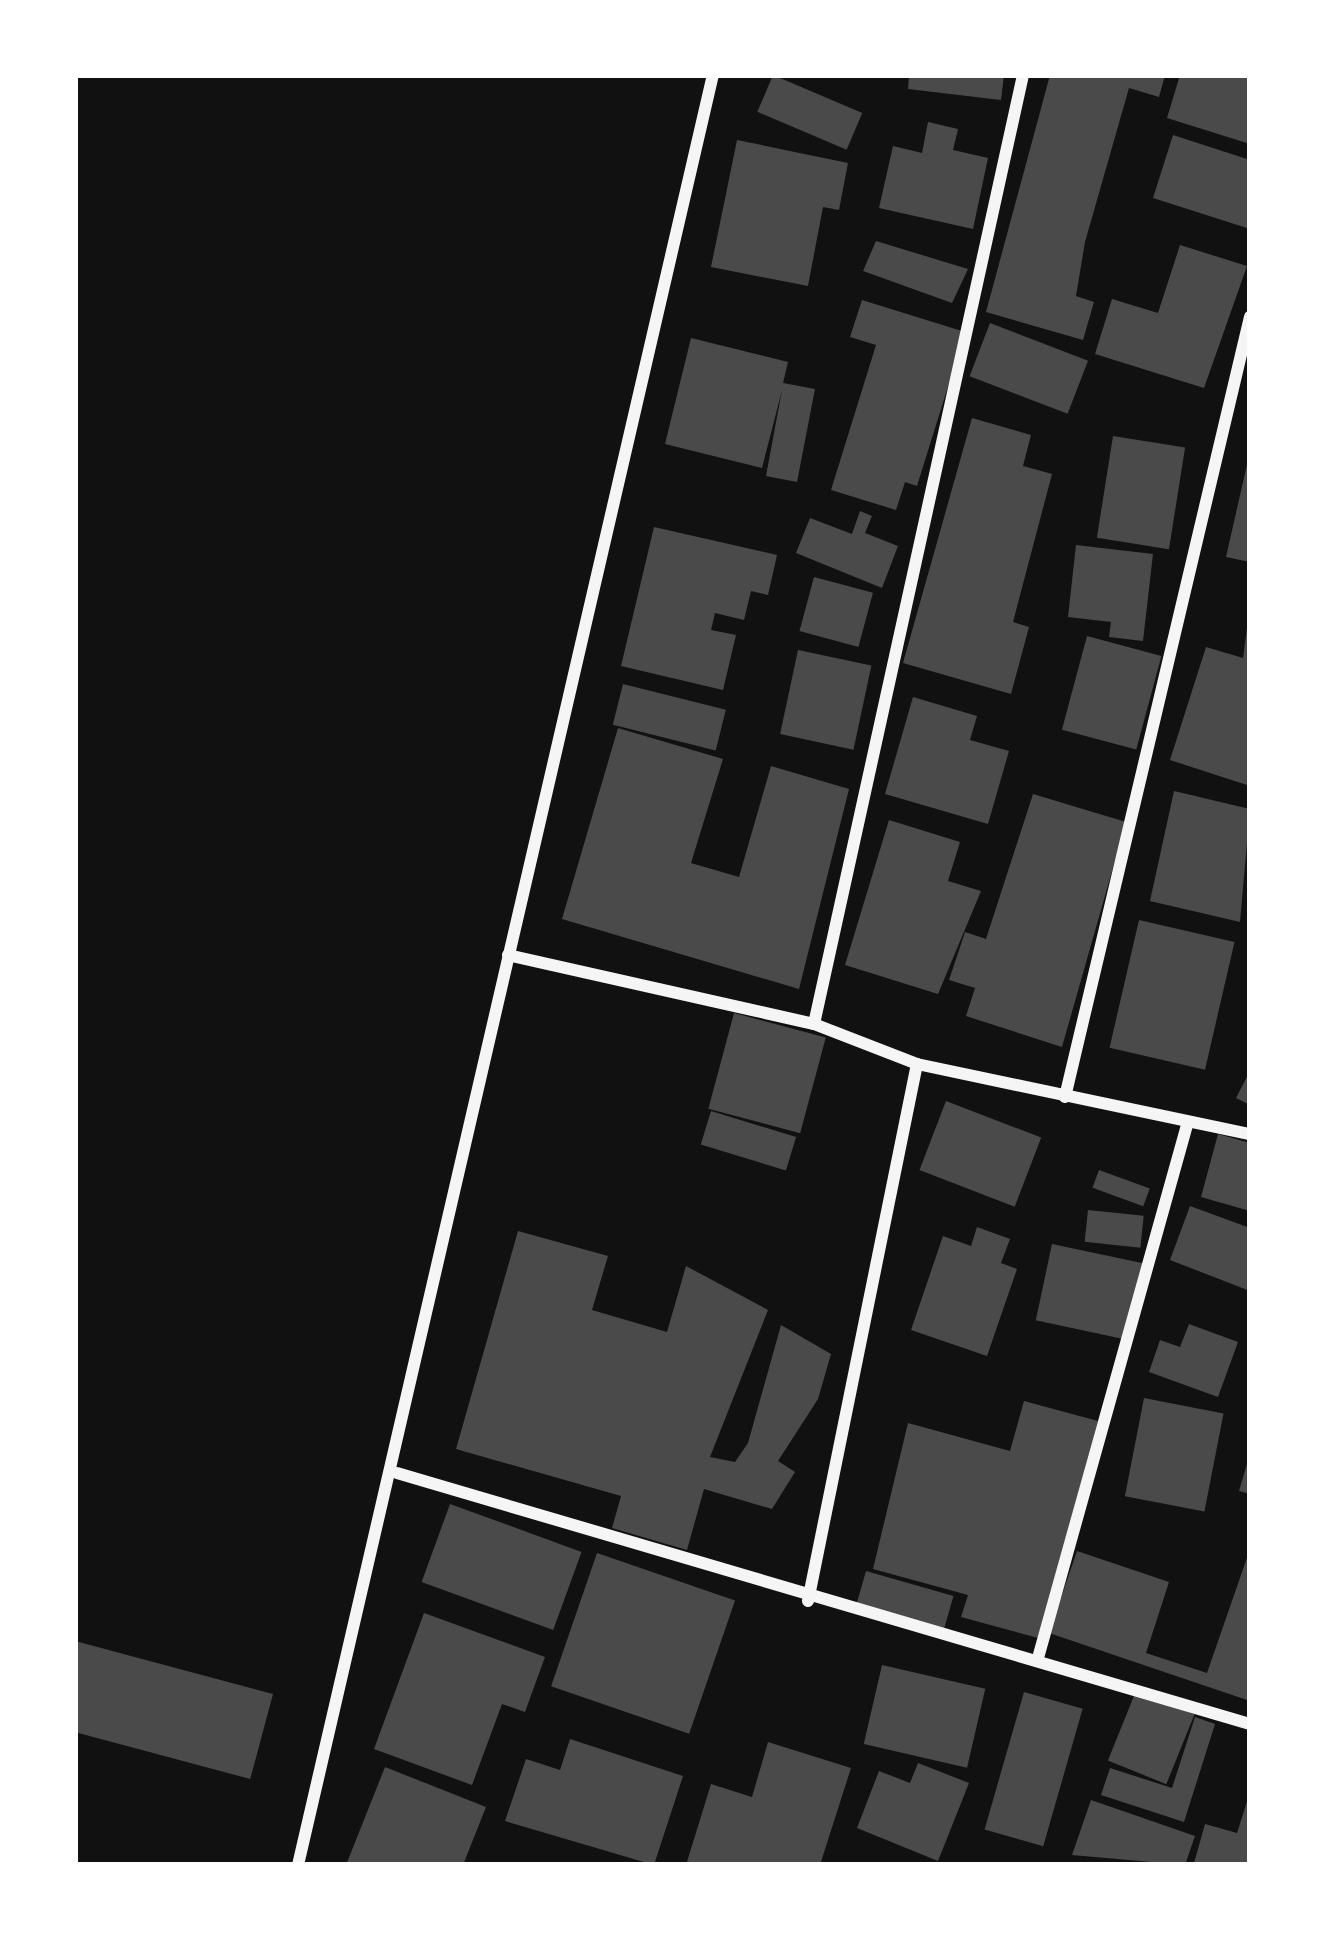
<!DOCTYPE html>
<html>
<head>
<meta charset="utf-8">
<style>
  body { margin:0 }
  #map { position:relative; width:1325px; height:1940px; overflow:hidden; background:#111; font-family:Raleway,sans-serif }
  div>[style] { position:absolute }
  .building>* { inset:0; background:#4a4a4a; transform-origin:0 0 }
  .minor>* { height:12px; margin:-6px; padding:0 6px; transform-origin:6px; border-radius:6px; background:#f5f5f5 }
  span { translate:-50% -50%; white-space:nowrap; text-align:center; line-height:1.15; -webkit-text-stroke:12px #fff; paint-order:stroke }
  .frame { position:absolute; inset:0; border:78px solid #fff; pointer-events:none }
</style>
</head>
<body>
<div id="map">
  <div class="building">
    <i style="left:773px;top:75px;width:97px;height:40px;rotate:23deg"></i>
    <i style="clip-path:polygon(909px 75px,1004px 75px,1001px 100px,908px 89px)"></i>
    <i style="clip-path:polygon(1050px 75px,1165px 75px,1159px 97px,1129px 88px,1085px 242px,1076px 296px,1094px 302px,1083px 340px,986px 312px)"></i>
    <i style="clip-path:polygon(1180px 75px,1250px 75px,1250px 144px,1167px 118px)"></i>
    <i style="clip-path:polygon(928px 122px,958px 129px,953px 150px,988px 158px,973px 229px,879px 208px,893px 146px,922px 153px)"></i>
    <i style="clip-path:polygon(1173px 135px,1250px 160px,1250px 229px,1153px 198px)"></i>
    <i style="clip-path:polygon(737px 140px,848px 163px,839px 210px,823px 207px,808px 286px,711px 267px)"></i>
    <i style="clip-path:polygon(876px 241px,968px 269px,952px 303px,863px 271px)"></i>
    <i style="clip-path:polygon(1180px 245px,1247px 266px,1204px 388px,1095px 354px,1112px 299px,1158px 313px)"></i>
    <i style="clip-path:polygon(862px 300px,965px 332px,917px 486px,905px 482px,896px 510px,831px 490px,876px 345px,850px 337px)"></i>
    <i style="left:990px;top:323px;width:105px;height:57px;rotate:21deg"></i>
    <i style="clip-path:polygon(691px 338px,788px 362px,783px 383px,815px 389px,797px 482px,766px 476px,782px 390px,762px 468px,665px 444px)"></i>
    <i style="clip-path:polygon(972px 418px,1031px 435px,1023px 466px,1052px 474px,1013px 622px,1029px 627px,1011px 694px,903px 663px)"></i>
    <i style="left:1113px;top:436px;width:73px;height:103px;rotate:9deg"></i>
    <i style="clip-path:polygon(1248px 460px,1250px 460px,1250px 562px,1226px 557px)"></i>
    <i style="clip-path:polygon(860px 511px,872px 516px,865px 533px,898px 546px,882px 588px,796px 553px,810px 518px,852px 534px)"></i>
    <i style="clip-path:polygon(654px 527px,777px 555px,768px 595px,751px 591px,744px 620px,715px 613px,711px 630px,736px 635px,723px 690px,621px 666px)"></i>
    <i style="clip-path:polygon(1076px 545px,1153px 554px,1143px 641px,1109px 637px,1111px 622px,1068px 617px)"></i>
    <i style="left:814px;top:577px;width:61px;height:56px;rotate:15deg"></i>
    <i style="clip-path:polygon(1247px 628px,1250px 628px,1250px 786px,1170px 760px,1206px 647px,1243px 658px)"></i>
    <i style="left:1087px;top:636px;width:77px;height:97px;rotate:15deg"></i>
    <i style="left:798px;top:650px;width:75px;height:86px;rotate:12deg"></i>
    <i style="left:623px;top:684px;width:106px;height:42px;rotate:14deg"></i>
    <i style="clip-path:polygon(913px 697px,977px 716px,970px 740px,1009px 751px,988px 824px,885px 794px)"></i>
    <i style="clip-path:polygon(618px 728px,723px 759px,691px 863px,739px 877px,771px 766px,849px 789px,799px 989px,562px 919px)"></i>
    <i style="clip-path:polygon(1174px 791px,1250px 809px,1240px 922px,1150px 901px)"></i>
    <i style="clip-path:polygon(1033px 794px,1126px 822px,1062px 1047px,966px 1016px,975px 988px,949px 980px,965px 932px,986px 939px)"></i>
    <i style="clip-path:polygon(889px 820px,960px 842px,948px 881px,981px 891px,938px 994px,845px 965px)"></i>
    <i style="left:1139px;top:920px;width:98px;height:131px;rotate:13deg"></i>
    <i style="left:734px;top:1013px;width:95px;height:99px;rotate:15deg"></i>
    <i style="clip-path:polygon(1250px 1071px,1250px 1105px,1236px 1098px)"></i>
    <i style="left:946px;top:1101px;width:102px;height:74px;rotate:21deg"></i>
    <i style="left:711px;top:1111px;width:89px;height:35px;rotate:17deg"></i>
    <i style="clip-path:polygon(1218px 1134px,1250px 1143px,1250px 1211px,1201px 1197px)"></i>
    <i style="left:1099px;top:1170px;width:54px;height:19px;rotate:20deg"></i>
    <i style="clip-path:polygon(1190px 1206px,1250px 1228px,1250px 1291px,1170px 1260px)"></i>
    <i style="left:1088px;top:1210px;width:56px;height:32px;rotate:6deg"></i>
    <i style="clip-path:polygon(977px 1227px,1010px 1239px,1001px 1263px,1017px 1269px,987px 1356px,911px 1330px,943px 1236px,971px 1246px)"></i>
    <i style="clip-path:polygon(518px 1231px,608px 1256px,592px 1310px,667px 1332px,686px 1266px,768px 1310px,710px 1457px,735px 1462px,748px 1443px,781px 1325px,831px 1354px,818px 1399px,778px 1461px,795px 1472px,772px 1509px,704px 1489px,687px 1550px,612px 1528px,621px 1496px,456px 1449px)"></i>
    <i style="left:1052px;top:1244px;width:93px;height:78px;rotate:12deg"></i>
    <i style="clip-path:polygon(1189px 1324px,1238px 1342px,1218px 1397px,1149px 1372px,1160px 1340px,1180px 1347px)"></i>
    <i style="left:1144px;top:1398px;width:81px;height:100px;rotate:11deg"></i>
    <i style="clip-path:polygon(1024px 1401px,1098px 1421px,1038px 1638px,961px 1617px,968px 1595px,873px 1569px,908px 1423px,1010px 1451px)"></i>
    <i style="clip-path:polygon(1249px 1457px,1250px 1457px,1250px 1494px,1239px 1491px)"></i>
    <i style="left:450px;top:1504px;width:140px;height:83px;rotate:20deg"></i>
    <i style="clip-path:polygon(1250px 1549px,1250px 1701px,1049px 1633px,1077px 1551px,1169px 1582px,1146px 1653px,1207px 1673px)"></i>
    <i style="left:597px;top:1553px;width:146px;height:141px;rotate:19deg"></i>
    <i style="left:866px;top:1571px;width:91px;height:40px;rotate:16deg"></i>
    <i style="clip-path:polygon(424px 1613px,545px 1657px,525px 1712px,502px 1704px,472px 1785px,374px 1749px)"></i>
    <i style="left:75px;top:1641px;width:205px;height:88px;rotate:15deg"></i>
    <i style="left:882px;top:1665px;width:106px;height:81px;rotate:13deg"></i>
    <i style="left:1136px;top:1691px;width:63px;height:75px;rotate:22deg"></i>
    <i style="left:1024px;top:1692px;width:61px;height:143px;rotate:16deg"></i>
    <i style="clip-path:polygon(1195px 1717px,1215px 1724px,1184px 1822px,1101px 1795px,1110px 1768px,1172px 1788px)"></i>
    <i style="clip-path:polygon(570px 1739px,683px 1776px,654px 1865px,505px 1821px,526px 1759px,560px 1770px)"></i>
    <i style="clip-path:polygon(768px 1742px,851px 1768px,820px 1865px,686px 1865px,711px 1784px,752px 1797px)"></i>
    <i style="clip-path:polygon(918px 1763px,969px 1783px,938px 1861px,857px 1828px,879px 1771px,910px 1783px)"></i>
    <i style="clip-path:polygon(385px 1767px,486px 1807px,463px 1865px,346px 1865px)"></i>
    <i style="clip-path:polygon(1250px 1792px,1250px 1865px,1194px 1863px,1205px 1824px,1237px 1833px)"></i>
    <i style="clip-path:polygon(1091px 1800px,1195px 1836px,1185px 1865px,1072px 1855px)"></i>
  </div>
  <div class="minor">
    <i style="left:508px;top:955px;width:314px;rotate:12.7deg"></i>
    <i style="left:814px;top:1024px;width:110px;rotate:21.2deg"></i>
    <i style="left:917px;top:1064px;width:340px;rotate:11.9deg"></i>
    <i style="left:814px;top:1024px;width:972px;rotate:-77.58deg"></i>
    <i style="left:1065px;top:1097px;width:802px;rotate:-76.66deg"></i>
    <i style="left:397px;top:1473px;width:889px;rotate:16.4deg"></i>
    <i style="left:808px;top:1601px;width:548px;rotate:-78.53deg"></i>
    <i style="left:1038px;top:1658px;width:553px;rotate:-74.38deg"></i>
    <i style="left:298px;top:1865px;width:1837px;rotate:-76.95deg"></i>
  </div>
  <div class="frame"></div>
</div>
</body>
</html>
